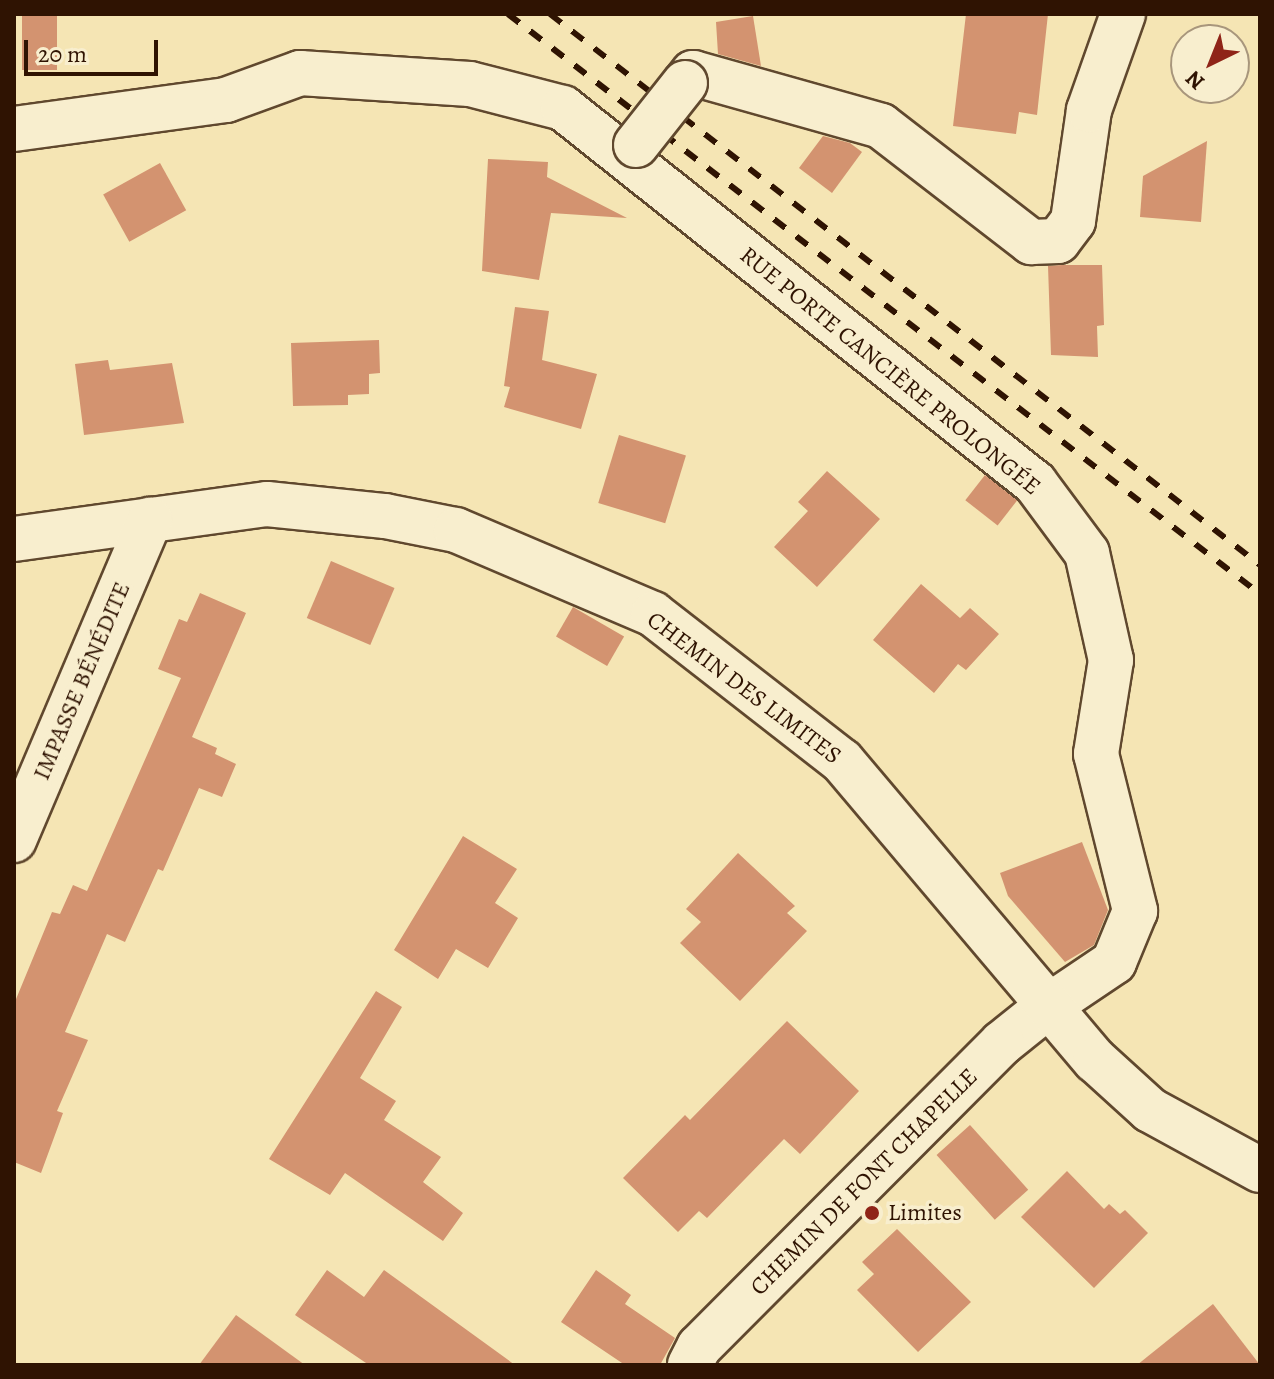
<!DOCTYPE html>
<html>
<head>
<meta charset="utf-8">
<style>
  body { margin:0 }
  #map { position:relative; width:1274px; height:1379px; overflow:hidden; background:#f5e5b4; font-family:Alegreya,serif }
  div>[style] { position:absolute }
  .building>* { inset:0; background:#d39370; transform-origin:0 0 }
  .roads { filter:drop-shadow(2px 0 #60482e) drop-shadow(-2px 0 #60482e) drop-shadow(0 2px #60482e) drop-shadow(0 -2px #60482e) }
  .minor>* { height:44px; margin:-22px; padding:0 22px; transform-origin:22px; border-radius:22px; background:#f8eece }
  .rail>* { height:6px; margin-top:-3px; transform-origin:0; background:repeating-linear-gradient(90deg,#2f1302 0 14px,transparent 0 28px) }
  .bridges { filter:drop-shadow(2px 0 #60482e) drop-shadow(-2px 0 #60482e) drop-shadow(0 2px #60482e) drop-shadow(0 -2px #60482e) }
  .minor-bridge>* { height:44px; margin:-22px; padding:0 22px; transform-origin:22px; border-radius:22px; background:#f8eece }
  .dots>* { width:22px; height:22px; translate:-50% -50%; box-sizing:border-box; border:4px solid #f8eece; border-radius:50% }
  span { translate:-50% -50%; white-space:nowrap; text-align:center; line-height:1.15; -webkit-text-stroke:7px #f8eece; paint-order:stroke }
  .street-label { font-size:24px; color:#2f1302 }
  .poi-label { font-size:24px; color:#2f1302 }
  .left { translate:0 -50%; text-align:left }
  .frame { position:absolute; inset:0; border:16px solid #2f1302; pointer-events:none }
  .north { position:absolute; left:1170px; top:24px; width:80px; height:80px; box-sizing:border-box; background:#f8eece; border:2px solid #a8967c; border-radius:50%; rotate:223deg; font-size:22px; font-weight:700; line-height:32px; text-align:center; color:#2f1302 }
  .north::after { content:''; display:block; margin:auto; width:28px; height:36px; background:#8f2418; clip-path:polygon(50% 0,100% 100%,50% 72%,0 100%) }
  .scale { position:absolute; left:24px; top:40px; width:134px; height:36px; box-sizing:border-box; border:4px solid #2f1302; border-top:0; padding-left:10px; font-size:24px; line-height:28px; white-space:nowrap; color:#2f1302; -webkit-text-stroke:6px #f8eece; paint-order:stroke }
</style>
</head>
<body>
<div id="map">
  <div class="building">
    <i style="left:22px;top:14px;width:35px;height:56px"></i>
    <i style="clip-path:polygon(966px 14px,1048px 14px,1037px 115px,1019px 112px,1016px 134px,953px 126px)"></i>
    <i style="clip-path:polygon(753px 16px,761px 66px,718px 54px,716px 22px)"></i>
    <i style="clip-path:polygon(823px 136px,850px 143px,862px 152px,832px 193px,799px 168px)"></i>
    <i style="clip-path:polygon(1207px 141px,1201px 222px,1140px 217px,1143px 176px)"></i>
    <i style="clip-path:polygon(488px 159px,548px 162px,547px 177px,627px 218px,551px 213px,539px 280px,482px 271px)"></i>
    <i style="left:160px;top:163px;width:54px;height:65px;rotate:61deg"></i>
    <i style="clip-path:polygon(1062px 265px,1102px 265px,1104px 325px,1097px 326px,1098px 357px,1051px 355px,1048px 266px)"></i>
    <i style="clip-path:polygon(515px 307px,549px 311px,542px 360px,597px 374px,581px 429px,504px 407px,510px 387px,504px 386px)"></i>
    <i style="clip-path:polygon(379px 340px,380px 373px,369px 374px,369px 394px,348px 395px,348px 405px,293px 406px,291px 343px)"></i>
    <i style="clip-path:polygon(108px 360px,110px 370px,172px 363px,184px 423px,84px 435px,75px 364px)"></i>
    <i style="left:619px;top:435px;width:70px;height:71px;rotate:17deg"></i>
    <i style="clip-path:polygon(827px 471px,880px 519px,817px 587px,774px 547px,808px 511px,798px 502px)"></i>
    <i style="left:985px;top:475px;width:41px;height:32px;rotate:38deg"></i>
    <i style="left:331px;top:561px;width:69px;height:62px;rotate:23deg"></i>
    <i style="clip-path:polygon(921px 584px,960px 618px,970px 608px,999px 634px,966px 670px,958px 664px,934px 693px,873px 640px)"></i>
    <i style="clip-path:polygon(200px 593px,246px 613px,192px 737px,217px 748px,215px 754px,236px 764px,222px 797px,199px 788px,163px 871px,158px 869px,125px 942px,107px 934px,65px 1032px,88px 1040px,57px 1111px,63px 1113px,41px 1173px,14px 1162px,14px 1004px,52px 912px,60px 914px,73px 885px,87px 891px,181px 678px,158px 669px,179px 619px,187px 622px)"></i>
    <i style="left:573px;top:607px;width:59px;height:34px;rotate:30deg"></i>
    <i style="clip-path:polygon(463px 836px,517px 869px,495px 903px,518px 918px,488px 968px,456px 949px,438px 979px,394px 950px)"></i>
    <i style="clip-path:polygon(1082px 842px,1108px 910px,1094px 945px,1065px 962px,1008px 896px,1000px 873px)"></i>
    <i style="clip-path:polygon(738px 853px,795px 906px,787px 913px,807px 931px,740px 1001px,680px 943px,701px 922px,686px 909px)"></i>
    <i style="clip-path:polygon(376px 991px,402px 1007px,360px 1078px,396px 1101px,384px 1120px,441px 1157px,423px 1182px,463px 1213px,443px 1241px,345px 1173px,330px 1195px,269px 1159px)"></i>
    <i style="clip-path:polygon(787px 1021px,859px 1091px,800px 1154px,784px 1139px,707px 1218px,699px 1211px,678px 1232px,623px 1178px,685px 1115px,690px 1120px)"></i>
    <i style="left:970px;top:1125px;width:87px;height:45px;rotate:48deg"></i>
    <i style="clip-path:polygon(1067px 1171px,1104px 1209px,1109px 1204px,1120px 1214px,1125px 1210px,1148px 1233px,1094px 1288px,1021px 1217px)"></i>
    <i style="clip-path:polygon(897px 1229px,971px 1302px,918px 1352px,857px 1290px,874px 1274px,862px 1262px)"></i>
    <i style="clip-path:polygon(327px 1270px,364px 1297px,384px 1270px,515px 1365px,369px 1365px,295px 1315px)"></i>
    <i style="clip-path:polygon(596px 1270px,631px 1295px,625px 1304px,675px 1338px,660px 1365px,625px 1365px,561px 1322px)"></i>
    <i style="clip-path:polygon(1213px 1304px,1260px 1365px,1137px 1365px)"></i>
    <i style="clip-path:polygon(236px 1315px,305px 1365px,199px 1365px)"></i>
  </div>
  <div class="roads">
    <div class="minor">
      <i style="left:685px;top:83px;width:13px;rotate:-51deg"></i>
      <i style="left:693px;top:73px;width:195px;rotate:15.7deg"></i>
      <i style="left:881px;top:126px;width:190px;rotate:37.7deg"></i>
      <i style="left:1031px;top:242px;width:27px;rotate:-2deg"></i>
      <i style="left:1058px;top:241px;width:25px;rotate:-53deg"></i>
      <i style="left:1073px;top:221px;width:112px;rotate:-81.8deg"></i>
      <i style="left:1089px;top:110px;width:102px;rotate:-70.5deg"></i>
      <i style="left:14px;top:129px;width:214px;rotate:-7.8deg"></i>
      <i style="left:226px;top:100px;width:79px;rotate:-20deg"></i>
      <i style="left:300px;top:73px;width:170px;rotate:3.7deg"></i>
      <i style="left:470px;top:84px;width:96px;rotate:14.5deg"></i>
      <i style="left:563px;top:108px;width:603px;rotate:38.47deg"></i>
      <i style="left:1035px;top:483px;width:87px;rotate:53.4deg"></i>
      <i style="left:1087px;top:553px;width:110px;rotate:77.4deg"></i>
      <i style="left:1111px;top:660px;width:95px;rotate:99.1deg"></i>
      <i style="left:1096px;top:754px;width:162px;rotate:76deg"></i>
      <i style="left:1135px;top:911px;width:55px;rotate:112.4deg"></i>
      <i style="left:1114px;top:962px;width:81px;rotate:146.1deg"></i>
      <i style="left:1047px;top:1007px;width:58px;rotate:141.3deg"></i>
      <i style="left:1002px;top:1043px;width:429px;rotate:134.9deg"></i>
      <i style="left:699px;top:1347px;width:20px;rotate:117deg"></i>
      <i style="left:14px;top:539px;width:255px;rotate:-7.9deg"></i>
      <i style="left:267px;top:504px;width:119px;rotate:5.8deg"></i>
      <i style="left:385px;top:516px;width:72px;rotate:11.2deg"></i>
      <i style="left:456px;top:530px;width:214px;rotate:23.1deg"></i>
      <i style="left:653px;top:614px;width:239px;rotate:37.9deg"></i>
      <i style="left:842px;top:761px;width:392px;rotate:49.8deg"></i>
      <i style="left:1095px;top:1060px;width:74px;rotate:42.3deg"></i>
      <i style="left:1150px;top:1110px;width:125px;rotate:28.6deg"></i>
      <i style="left:14px;top:840px;width:348px;rotate:-67deg"></i>
    </div>
  </div>
  <div class="rail">
    <i style="left:508px;top:14px;width:950px;rotate:37.64deg"></i>
    <i style="left:550px;top:14px;width:899px;rotate:37.81deg"></i>
  </div>
  <div class="bridges">
    <div class="minor-bridge">
      <i style="left:636px;top:145px;width:79px;rotate:-51.7deg"></i>
    </div>
  </div>
  <div class="dots">
    <i style="left:872px;top:1213px;background:#8f2418"></i>
  </div>
  <div class="street-label">
    <span style="left:890px;top:371px;rotate:39deg">RUE PORTE CANCIÈRE PROLONGÉE</span>
    <span style="left:82px;top:681px;rotate:-67deg">IMPASSE BÉNÉDITE</span>
    <span style="left:744px;top:688px;rotate:37deg">CHEMIN DES LIMITES</span>
    <span style="left:864px;top:1182px;rotate:-45deg">CHEMIN DE FONT CHAPELLE</span>
  </div>
  <div class="poi-label">
    <span class="left" style="left:888px;top:1213px">Limites</span>
  </div>
  <div class="frame"></div>
  <div class="north">N</div>
  <div class="scale">20 m</div>
</div>
</body>
</html>
